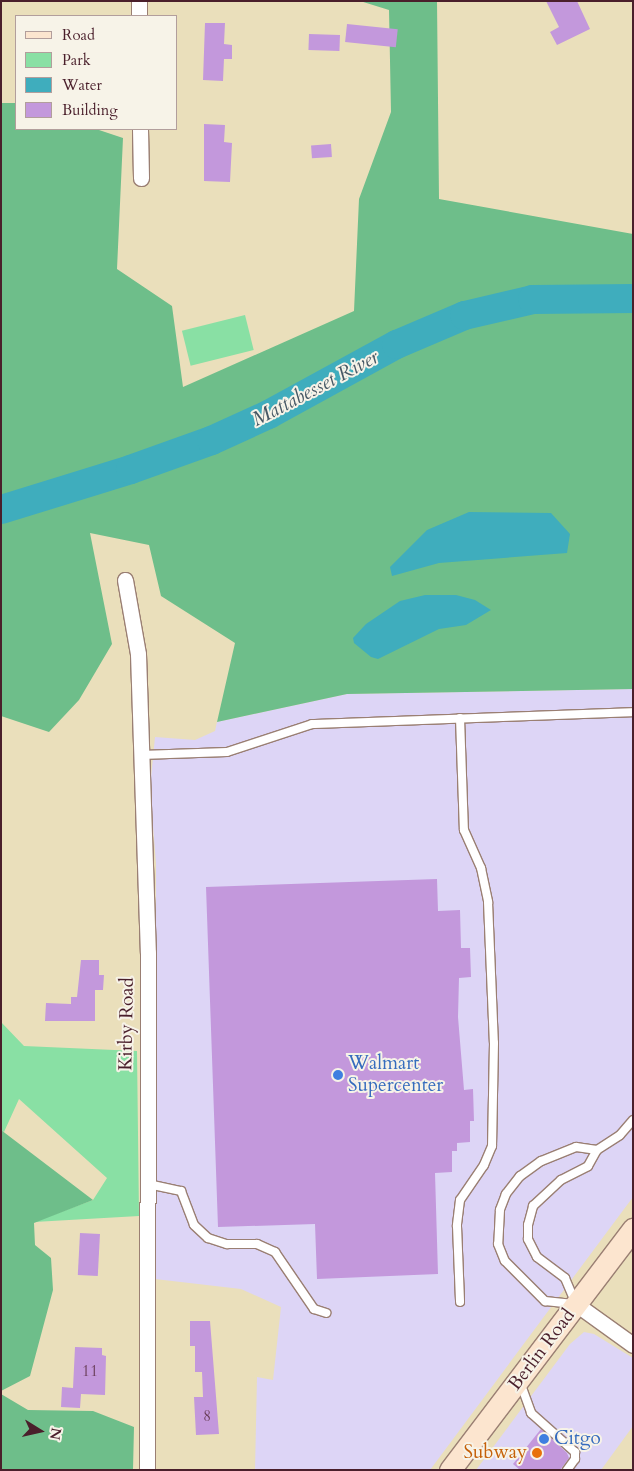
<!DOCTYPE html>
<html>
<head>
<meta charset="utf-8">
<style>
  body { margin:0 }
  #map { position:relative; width:634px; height:1471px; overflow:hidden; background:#eadfbb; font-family:Cardo,serif }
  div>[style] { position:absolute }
  .built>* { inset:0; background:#ddd5f6 }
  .green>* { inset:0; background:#89e0a4; transform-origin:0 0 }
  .forest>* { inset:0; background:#6ebe8a }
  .water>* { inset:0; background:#3fadbd }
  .river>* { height:29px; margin:-14.5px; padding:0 14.5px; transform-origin:14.5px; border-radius:14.5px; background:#3fadbd }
  .building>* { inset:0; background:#c398dc; transform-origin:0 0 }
  .roads { filter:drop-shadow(1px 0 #9a7f73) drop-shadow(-1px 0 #9a7f73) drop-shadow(0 1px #9a7f73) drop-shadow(0 -1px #9a7f73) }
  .service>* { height:8px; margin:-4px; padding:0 4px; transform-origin:4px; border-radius:4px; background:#fff }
  .minor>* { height:15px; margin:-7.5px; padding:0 7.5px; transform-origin:7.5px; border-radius:7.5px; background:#fff }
  .secondary>* { height:21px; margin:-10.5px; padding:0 10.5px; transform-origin:10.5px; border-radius:10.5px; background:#fce5cf }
  .dots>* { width:14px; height:14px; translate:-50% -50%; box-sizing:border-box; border:2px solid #f7f3e8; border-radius:50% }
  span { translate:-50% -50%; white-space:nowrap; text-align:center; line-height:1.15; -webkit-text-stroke:4px #f7f3e8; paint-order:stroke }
  .number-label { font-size:16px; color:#683d57 }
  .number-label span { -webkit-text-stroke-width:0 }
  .street-label { font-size:19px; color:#4a1f2b }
  .shop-label { font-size:19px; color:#366cbe }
  .left { translate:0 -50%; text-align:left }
  .food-label { font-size:19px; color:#c56008 }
  .right { translate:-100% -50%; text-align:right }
  .water-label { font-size:20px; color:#465865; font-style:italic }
  .frame { position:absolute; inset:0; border:2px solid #4a1f2b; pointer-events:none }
  .legend { position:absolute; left:15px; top:15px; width:162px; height:115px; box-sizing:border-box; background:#f7f3e8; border:1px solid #b29e9c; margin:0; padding:6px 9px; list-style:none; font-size:15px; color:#4a1f2b }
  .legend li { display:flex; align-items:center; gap:10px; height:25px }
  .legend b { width:25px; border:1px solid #b29e9c }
  .north { position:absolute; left:15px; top:1406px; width:50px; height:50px; -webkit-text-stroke:4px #f7f3e8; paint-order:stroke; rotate:100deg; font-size:14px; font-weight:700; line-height:20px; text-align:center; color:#4a1f2b }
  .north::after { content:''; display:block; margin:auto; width:18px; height:22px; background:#4a1f2b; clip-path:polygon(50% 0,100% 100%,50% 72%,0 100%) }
</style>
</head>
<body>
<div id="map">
  <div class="built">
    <i style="clip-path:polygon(633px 689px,633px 1197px,430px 1470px,255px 1470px,257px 1377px,273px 1380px,281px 1307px,241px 1289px,155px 1279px,156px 864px,150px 788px,155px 737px,195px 740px,215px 731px,217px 722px,347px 694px)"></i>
    <i style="clip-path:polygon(584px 1332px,594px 1334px,633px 1358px,633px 1426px,601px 1470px,476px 1470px,570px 1344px)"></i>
  </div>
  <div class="green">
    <i style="left:245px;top:315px;width:36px;height:65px;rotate:76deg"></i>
    <i style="clip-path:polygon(1px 1022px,24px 1046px,137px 1051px,139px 1216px,34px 1222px,93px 1200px,107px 1178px,19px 1099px,4px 1132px,1px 1130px)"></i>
  </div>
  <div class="forest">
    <i style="clip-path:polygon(360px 1px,437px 1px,439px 199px,633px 234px,633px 689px,347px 694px,217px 722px,235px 643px,161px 596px,149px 545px,90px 533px,112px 644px,79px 700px,49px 732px,1px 716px,1px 103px,16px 103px,16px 129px,96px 129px,123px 138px,117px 269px,172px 306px,183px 387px,354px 311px,359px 199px,391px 112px,389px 10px)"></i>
    <i style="clip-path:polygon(1px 1130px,93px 1200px,34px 1223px,35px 1245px,51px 1258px,53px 1290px,30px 1376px,1px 1391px)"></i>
    <i style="clip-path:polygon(1px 1394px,28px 1410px,93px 1411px,134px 1427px,133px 1470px,1px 1470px)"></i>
  </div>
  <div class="water">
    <i style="clip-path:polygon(469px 512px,551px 513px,570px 534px,567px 553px,439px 563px,392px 576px,390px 567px,427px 530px)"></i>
    <i style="clip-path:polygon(425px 595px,456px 595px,475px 600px,491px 610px,466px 625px,439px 629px,378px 659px,371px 657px,354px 643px,353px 638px,366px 624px,400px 601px)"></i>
  </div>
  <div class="river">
    <i style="left:1px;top:509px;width:135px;rotate:-17.2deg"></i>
    <i style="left:130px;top:469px;width:86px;rotate:-19.7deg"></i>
    <i style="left:211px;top:440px;width:63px;rotate:-24.5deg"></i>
    <i style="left:268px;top:414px;width:146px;rotate:-28.7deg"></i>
    <i style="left:396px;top:344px;width:74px;rotate:-23.1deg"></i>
    <i style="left:464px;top:315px;width:70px;rotate:-13.2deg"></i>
    <i style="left:532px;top:299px;width:101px;rotate:-0.6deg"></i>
  </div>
  <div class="building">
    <i style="clip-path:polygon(546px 1px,577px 1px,590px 29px,557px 45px,550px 32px,559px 27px)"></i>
    <i style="clip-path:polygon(205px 23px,225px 23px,224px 44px,232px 45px,232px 59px,224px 59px,223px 81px,203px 80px)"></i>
    <i style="left:347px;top:24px;width:51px;height:18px;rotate:6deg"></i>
    <i style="left:309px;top:34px;width:31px;height:16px;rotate:2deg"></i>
    <i style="clip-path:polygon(204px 124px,225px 125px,224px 142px,232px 143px,230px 182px,204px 181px)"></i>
    <i style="left:331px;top:144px;width:13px;height:20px;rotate:86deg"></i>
    <i style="clip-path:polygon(437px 879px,438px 911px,460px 910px,461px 948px,470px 948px,471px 977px,459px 978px,458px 1017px,464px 1090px,473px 1089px,474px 1121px,470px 1121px,470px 1142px,457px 1143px,457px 1151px,452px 1151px,452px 1172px,435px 1173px,438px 1274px,317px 1279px,315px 1224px,218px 1227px,206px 887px)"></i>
    <i style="clip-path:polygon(81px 960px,99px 960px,99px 975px,104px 975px,103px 990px,95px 990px,95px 1021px,45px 1021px,46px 1003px,71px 1004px,71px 997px,77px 997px)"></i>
    <i style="left:80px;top:1233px;width:20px;height:42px;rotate:3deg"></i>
    <i style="clip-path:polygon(190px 1321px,210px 1321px,219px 1434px,196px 1435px,194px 1397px,203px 1397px,202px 1372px,195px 1372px,195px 1346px,190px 1346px)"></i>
    <i style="clip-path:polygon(75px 1347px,102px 1348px,102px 1355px,106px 1356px,105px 1395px,81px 1394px,80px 1408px,61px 1407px,62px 1387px,73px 1388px)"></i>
    <i style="clip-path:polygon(541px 1429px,567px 1453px,569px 1458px,560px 1470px,520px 1470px,513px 1464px)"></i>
  </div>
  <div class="roads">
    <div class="service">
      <i style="left:460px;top:718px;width:112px;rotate:88deg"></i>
      <i style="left:464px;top:830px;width:42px;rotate:65.9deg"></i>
      <i style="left:481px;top:868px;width:35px;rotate:78deg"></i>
      <i style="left:488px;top:902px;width:141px;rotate:87.6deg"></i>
      <i style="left:494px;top:1043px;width:103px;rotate:91.1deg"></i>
      <i style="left:492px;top:1146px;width:21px;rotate:113deg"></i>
      <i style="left:484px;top:1165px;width:42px;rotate:124.4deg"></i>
      <i style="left:460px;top:1200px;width:26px;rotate:97deg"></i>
      <i style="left:457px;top:1226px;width:76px;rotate:87.7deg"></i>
      <i style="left:141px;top:755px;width:86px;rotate:-2deg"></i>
      <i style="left:227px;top:752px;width:89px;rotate:-18.2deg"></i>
      <i style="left:312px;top:724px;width:321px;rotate:-2.1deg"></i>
      <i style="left:597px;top:1150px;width:21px;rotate:-172deg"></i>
      <i style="left:576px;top:1147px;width:38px;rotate:158deg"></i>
      <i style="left:541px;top:1161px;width:26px;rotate:144deg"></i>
      <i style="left:520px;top:1176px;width:23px;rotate:128deg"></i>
      <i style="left:506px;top:1194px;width:17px;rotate:111deg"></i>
      <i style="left:500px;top:1210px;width:34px;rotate:93deg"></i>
      <i style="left:498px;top:1244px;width:18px;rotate:68deg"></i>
      <i style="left:505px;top:1261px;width:57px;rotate:45deg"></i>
      <i style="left:545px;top:1301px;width:31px;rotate:6deg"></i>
      <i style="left:576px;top:1304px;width:28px;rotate:-113deg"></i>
      <i style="left:565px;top:1278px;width:35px;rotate:-143deg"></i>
      <i style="left:537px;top:1257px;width:20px;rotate:-117deg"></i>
      <i style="left:528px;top:1239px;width:14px;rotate:-90deg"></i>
      <i style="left:528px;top:1225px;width:20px;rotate:-75deg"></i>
      <i style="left:533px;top:1206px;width:38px;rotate:-43deg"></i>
      <i style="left:561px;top:1180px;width:30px;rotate:-27deg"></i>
      <i style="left:588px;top:1166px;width:18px;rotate:-61deg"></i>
      <i style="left:597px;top:1150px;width:27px;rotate:-33deg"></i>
      <i style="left:620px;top:1135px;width:20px;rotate:-49deg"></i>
      <i style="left:148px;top:1184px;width:34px;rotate:12deg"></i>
      <i style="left:181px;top:1191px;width:36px;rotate:69deg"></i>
      <i style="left:194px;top:1225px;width:19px;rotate:43deg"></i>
      <i style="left:208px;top:1238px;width:20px;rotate:18deg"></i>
      <i style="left:227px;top:1244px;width:30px"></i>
      <i style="left:257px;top:1244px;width:20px;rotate:24deg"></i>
      <i style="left:275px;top:1252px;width:69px;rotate:55.6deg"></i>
      <i style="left:314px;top:1309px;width:13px;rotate:18deg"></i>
      <i style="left:520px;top:1382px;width:33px;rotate:70deg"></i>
      <i style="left:531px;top:1413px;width:59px;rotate:41.6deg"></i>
      <i style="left:575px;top:1452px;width:7px;rotate:90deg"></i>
      <i style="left:575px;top:1459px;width:14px;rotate:126deg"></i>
    </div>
    <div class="minor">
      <i style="left:139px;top:1px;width:15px;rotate:90deg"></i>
      <i style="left:140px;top:129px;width:49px;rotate:88.8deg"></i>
      <i style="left:125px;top:580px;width:75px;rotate:80deg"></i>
      <i style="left:138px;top:654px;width:299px;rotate:88.1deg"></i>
      <i style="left:148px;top:953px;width:517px;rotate:90.11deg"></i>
      <i style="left:576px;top:1304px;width:70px;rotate:35.7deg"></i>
    </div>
    <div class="secondary">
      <i style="left:450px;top:1470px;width:303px;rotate:-52.8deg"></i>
    </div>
  </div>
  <div class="dots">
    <i style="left:338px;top:1075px;background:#3f7fe0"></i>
    <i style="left:544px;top:1439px;background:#3f7fe0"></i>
    <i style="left:537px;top:1453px;background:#e8710a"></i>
  </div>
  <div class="number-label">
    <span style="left:90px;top:1371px">11</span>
    <span style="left:207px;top:1416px">8</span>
  </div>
  <div class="street-label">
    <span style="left:127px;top:1024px;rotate:-89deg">Kirby Road</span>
    <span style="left:542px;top:1350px;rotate:-53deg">Berlin Road</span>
  </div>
  <div class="shop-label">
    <span class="left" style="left:348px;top:1075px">Walmart<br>Supercenter</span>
    <span class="left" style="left:554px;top:1439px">Citgo</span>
  </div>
  <div class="food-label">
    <span class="right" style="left:527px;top:1453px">Subway</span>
  </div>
  <div class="water-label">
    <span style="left:315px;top:388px;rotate:-28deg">Mattabesset River</span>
  </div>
  <div class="frame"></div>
  <ul class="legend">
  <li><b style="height:6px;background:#fce5cf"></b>Road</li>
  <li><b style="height:14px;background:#89e0a4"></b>Park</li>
  <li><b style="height:14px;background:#3fadbd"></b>Water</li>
  <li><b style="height:14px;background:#c398dc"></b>Building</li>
  </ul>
  <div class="north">N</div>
</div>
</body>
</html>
